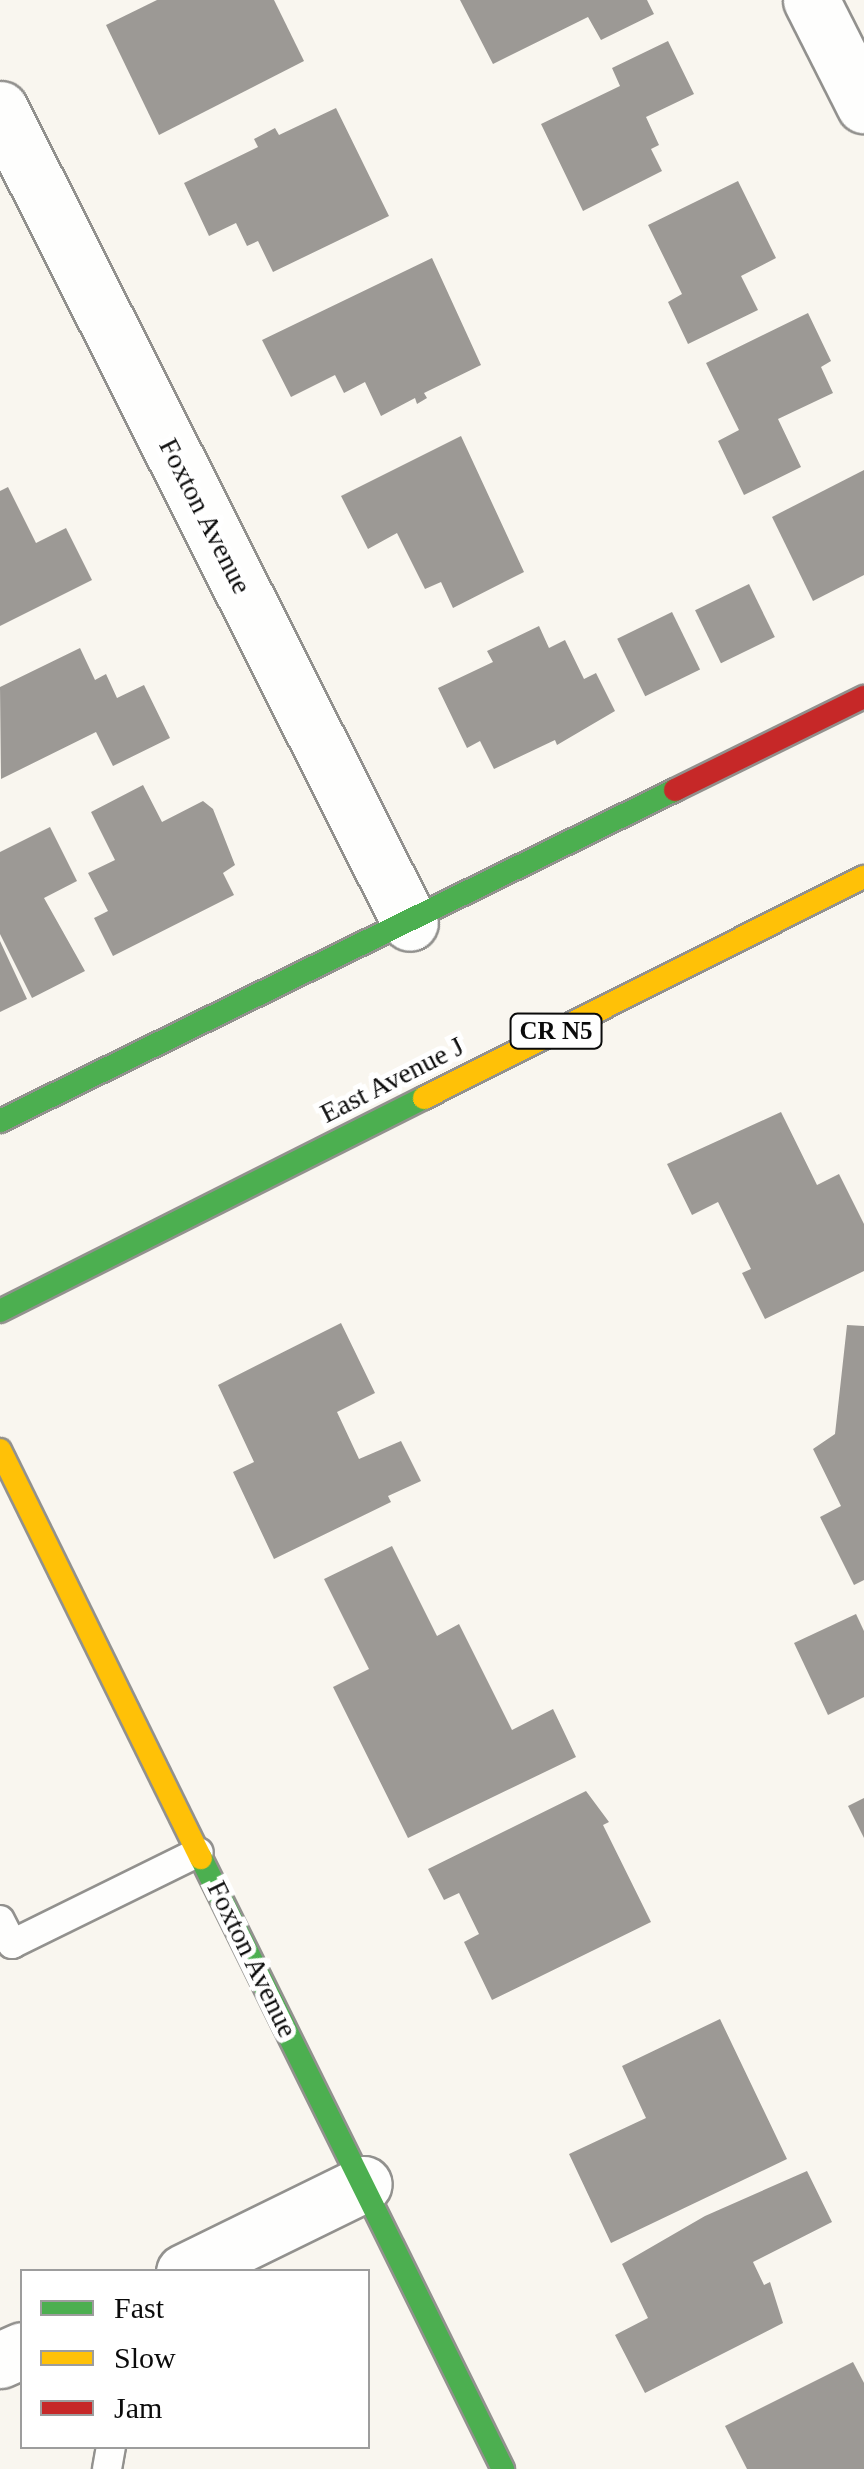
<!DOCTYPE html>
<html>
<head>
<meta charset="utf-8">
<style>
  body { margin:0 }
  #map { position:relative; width:864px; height:2469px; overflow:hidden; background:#f9f6ef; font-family:"Times New Roman",serif }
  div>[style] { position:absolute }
  .building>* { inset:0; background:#9c9995; transform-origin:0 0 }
  .roads { filter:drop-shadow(2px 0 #92918e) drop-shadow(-2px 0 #92918e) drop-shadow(0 2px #92918e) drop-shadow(0 -2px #92918e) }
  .lane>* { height:28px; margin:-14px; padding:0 14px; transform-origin:14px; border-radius:14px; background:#fefefd }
  .street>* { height:55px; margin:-27.5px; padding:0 27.5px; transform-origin:27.5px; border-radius:27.5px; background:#fefefd }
  .fast>* { height:22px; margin:-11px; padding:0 11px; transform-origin:11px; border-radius:11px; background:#4caf50 }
  .slow>* { height:22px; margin:-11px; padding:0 11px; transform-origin:11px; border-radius:11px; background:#ffc107 }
  .jam>* { height:22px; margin:-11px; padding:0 11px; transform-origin:11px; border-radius:11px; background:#c62828 }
  span { translate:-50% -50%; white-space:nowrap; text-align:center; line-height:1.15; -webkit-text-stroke:10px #fff; paint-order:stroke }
  .shield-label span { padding:2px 8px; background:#fff; border:2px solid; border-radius:8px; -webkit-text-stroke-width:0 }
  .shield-label { font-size:25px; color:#0b0b0b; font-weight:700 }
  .street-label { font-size:28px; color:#0b0b0b }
  .legend { position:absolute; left:20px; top:2269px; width:350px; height:180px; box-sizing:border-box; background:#fff; border:2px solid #9d9d9d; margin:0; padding:12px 18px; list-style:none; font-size:30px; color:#0b0b0b }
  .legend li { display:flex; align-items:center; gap:20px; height:50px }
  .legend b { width:50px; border:2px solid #9d9d9d }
</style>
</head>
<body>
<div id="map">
  <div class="building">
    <i style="clip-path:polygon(157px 0,274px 0,304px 61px,159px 135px,106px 25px)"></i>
    <i style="clip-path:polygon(460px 0,647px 0,654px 14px,601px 40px,588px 17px,493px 64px)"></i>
    <i style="clip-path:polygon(668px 41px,694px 94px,646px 117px,659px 145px,651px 149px,662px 171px,583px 211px,541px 124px,620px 86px,612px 68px)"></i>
    <i style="clip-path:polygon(336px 108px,389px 216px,273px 272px,258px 241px,247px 246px,236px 223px,209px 236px,184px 183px,258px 147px,254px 139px,275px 128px,279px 135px)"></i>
    <i style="clip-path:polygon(738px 181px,776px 258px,741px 276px,758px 310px,688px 344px,668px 302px,682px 294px,648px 225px)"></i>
    <i style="clip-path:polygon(432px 258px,481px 365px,424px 393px,427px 398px,417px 404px,415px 398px,381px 416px,365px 382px,344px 393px,335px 375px,291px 397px,262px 340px)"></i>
    <i style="clip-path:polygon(808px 313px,831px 361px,821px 367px,833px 393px,778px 419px,801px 467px,744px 495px,718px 441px,739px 430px,706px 363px)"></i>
    <i style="clip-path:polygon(461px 436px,524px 572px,453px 608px,441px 582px,425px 589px,397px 533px,368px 549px,341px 496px)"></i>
    <i style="clip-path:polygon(864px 470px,864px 575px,813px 601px,772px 517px)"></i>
    <i style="clip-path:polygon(8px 487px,36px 543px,66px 528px,92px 580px,0 626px,0 491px)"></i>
    <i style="left:749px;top:584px;width:59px;height:60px;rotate:64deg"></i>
    <i style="left:672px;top:612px;width:64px;height:61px;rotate:64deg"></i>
    <i style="clip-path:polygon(539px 626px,549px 648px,565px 640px,584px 679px,596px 673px,615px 711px,557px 745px,555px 740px,494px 769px,480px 741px,467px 748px,438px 688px,493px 662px,487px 651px)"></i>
    <i style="clip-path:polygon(80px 648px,95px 680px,106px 674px,117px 698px,144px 685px,170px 738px,113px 766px,96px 732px,1px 779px,0 687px)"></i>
    <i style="clip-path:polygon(143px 785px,162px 822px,203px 801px,213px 809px,235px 865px,223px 873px,234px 895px,113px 956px,94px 918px,108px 911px,88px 873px,115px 860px,91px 812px)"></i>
    <i style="clip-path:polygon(50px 827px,77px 881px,44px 898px,85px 971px,32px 998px,0 934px,0 852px)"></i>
    <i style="clip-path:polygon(0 941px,27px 999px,0 1012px)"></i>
    <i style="clip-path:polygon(781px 1112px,817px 1185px,839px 1174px,864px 1224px,864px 1271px,765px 1319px,742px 1273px,751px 1269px,718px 1202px,692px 1215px,667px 1164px)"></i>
    <i style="clip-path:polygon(341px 1323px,375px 1393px,337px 1412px,359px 1459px,401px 1441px,421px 1481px,388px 1496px,391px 1502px,274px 1559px,233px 1472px,254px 1462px,218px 1385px)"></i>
    <i style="clip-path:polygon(847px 1325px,864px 1326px,864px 1580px,854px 1585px,820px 1517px,841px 1506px,813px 1449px,835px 1434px)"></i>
    <i style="clip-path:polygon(392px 1546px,437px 1636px,459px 1624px,512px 1730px,553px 1709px,576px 1757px,408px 1838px,333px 1687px,369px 1669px,324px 1579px)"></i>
    <i style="clip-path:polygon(856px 1614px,864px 1631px,864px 1697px,828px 1715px,794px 1643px)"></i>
    <i style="clip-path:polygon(586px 1791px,609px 1822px,603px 1825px,651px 1922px,492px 2000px,464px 1942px,479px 1934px,459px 1893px,444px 1900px,428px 1869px)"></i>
    <i style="clip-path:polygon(864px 1798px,864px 1838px,848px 1806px)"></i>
    <i style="clip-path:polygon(720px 2019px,787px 2159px,611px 2243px,569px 2154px,646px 2118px,622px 2066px)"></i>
    <i style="clip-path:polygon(807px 2171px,832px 2222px,753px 2262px,764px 2285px,770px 2282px,783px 2323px,645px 2393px,615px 2335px,648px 2318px,622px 2264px,705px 2216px)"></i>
    <i style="clip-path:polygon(853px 2362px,864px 2383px,864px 2469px,747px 2469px,725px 2426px)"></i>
  </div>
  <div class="roads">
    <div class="lane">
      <i style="left:0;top:1920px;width:27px;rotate:63deg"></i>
      <i style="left:12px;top:1944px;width:208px;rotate:-26.2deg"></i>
      <i style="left:107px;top:2469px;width:23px;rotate:-80deg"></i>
    </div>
    <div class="street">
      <i style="left:811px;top:0;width:118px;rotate:63.2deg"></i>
      <i style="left:0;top:109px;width:911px;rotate:63.27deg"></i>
      <i style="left:184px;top:2272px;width:200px;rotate:-26.1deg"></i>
      <i style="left:0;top:2360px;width:24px;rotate:-24deg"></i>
    </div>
    <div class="fast">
      <i style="left:0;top:1121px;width:752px;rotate:-26.12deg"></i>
      <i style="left:0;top:1311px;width:474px;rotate:-26.7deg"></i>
      <i style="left:201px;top:1858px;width:682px;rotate:63.7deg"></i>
    </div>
    <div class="slow">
      <i style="left:424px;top:1098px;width:492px;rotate:-26.7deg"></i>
      <i style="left:0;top:1450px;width:455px;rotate:63.8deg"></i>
    </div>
    <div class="jam">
      <i style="left:675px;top:790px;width:211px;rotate:-26.2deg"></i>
    </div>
  </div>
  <div class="shield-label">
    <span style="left:556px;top:1031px">CR N5</span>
  </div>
  <div class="street-label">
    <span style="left:205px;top:516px;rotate:63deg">Foxton Avenue</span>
    <span style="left:392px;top:1080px;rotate:-27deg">East Avenue J</span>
    <span style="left:252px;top:1959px;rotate:64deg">Foxton Avenue</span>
  </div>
  <ul class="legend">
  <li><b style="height:12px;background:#4caf50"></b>Fast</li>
  <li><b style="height:12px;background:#ffc107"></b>Slow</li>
  <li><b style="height:12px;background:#c62828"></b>Jam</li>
  </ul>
</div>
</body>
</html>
